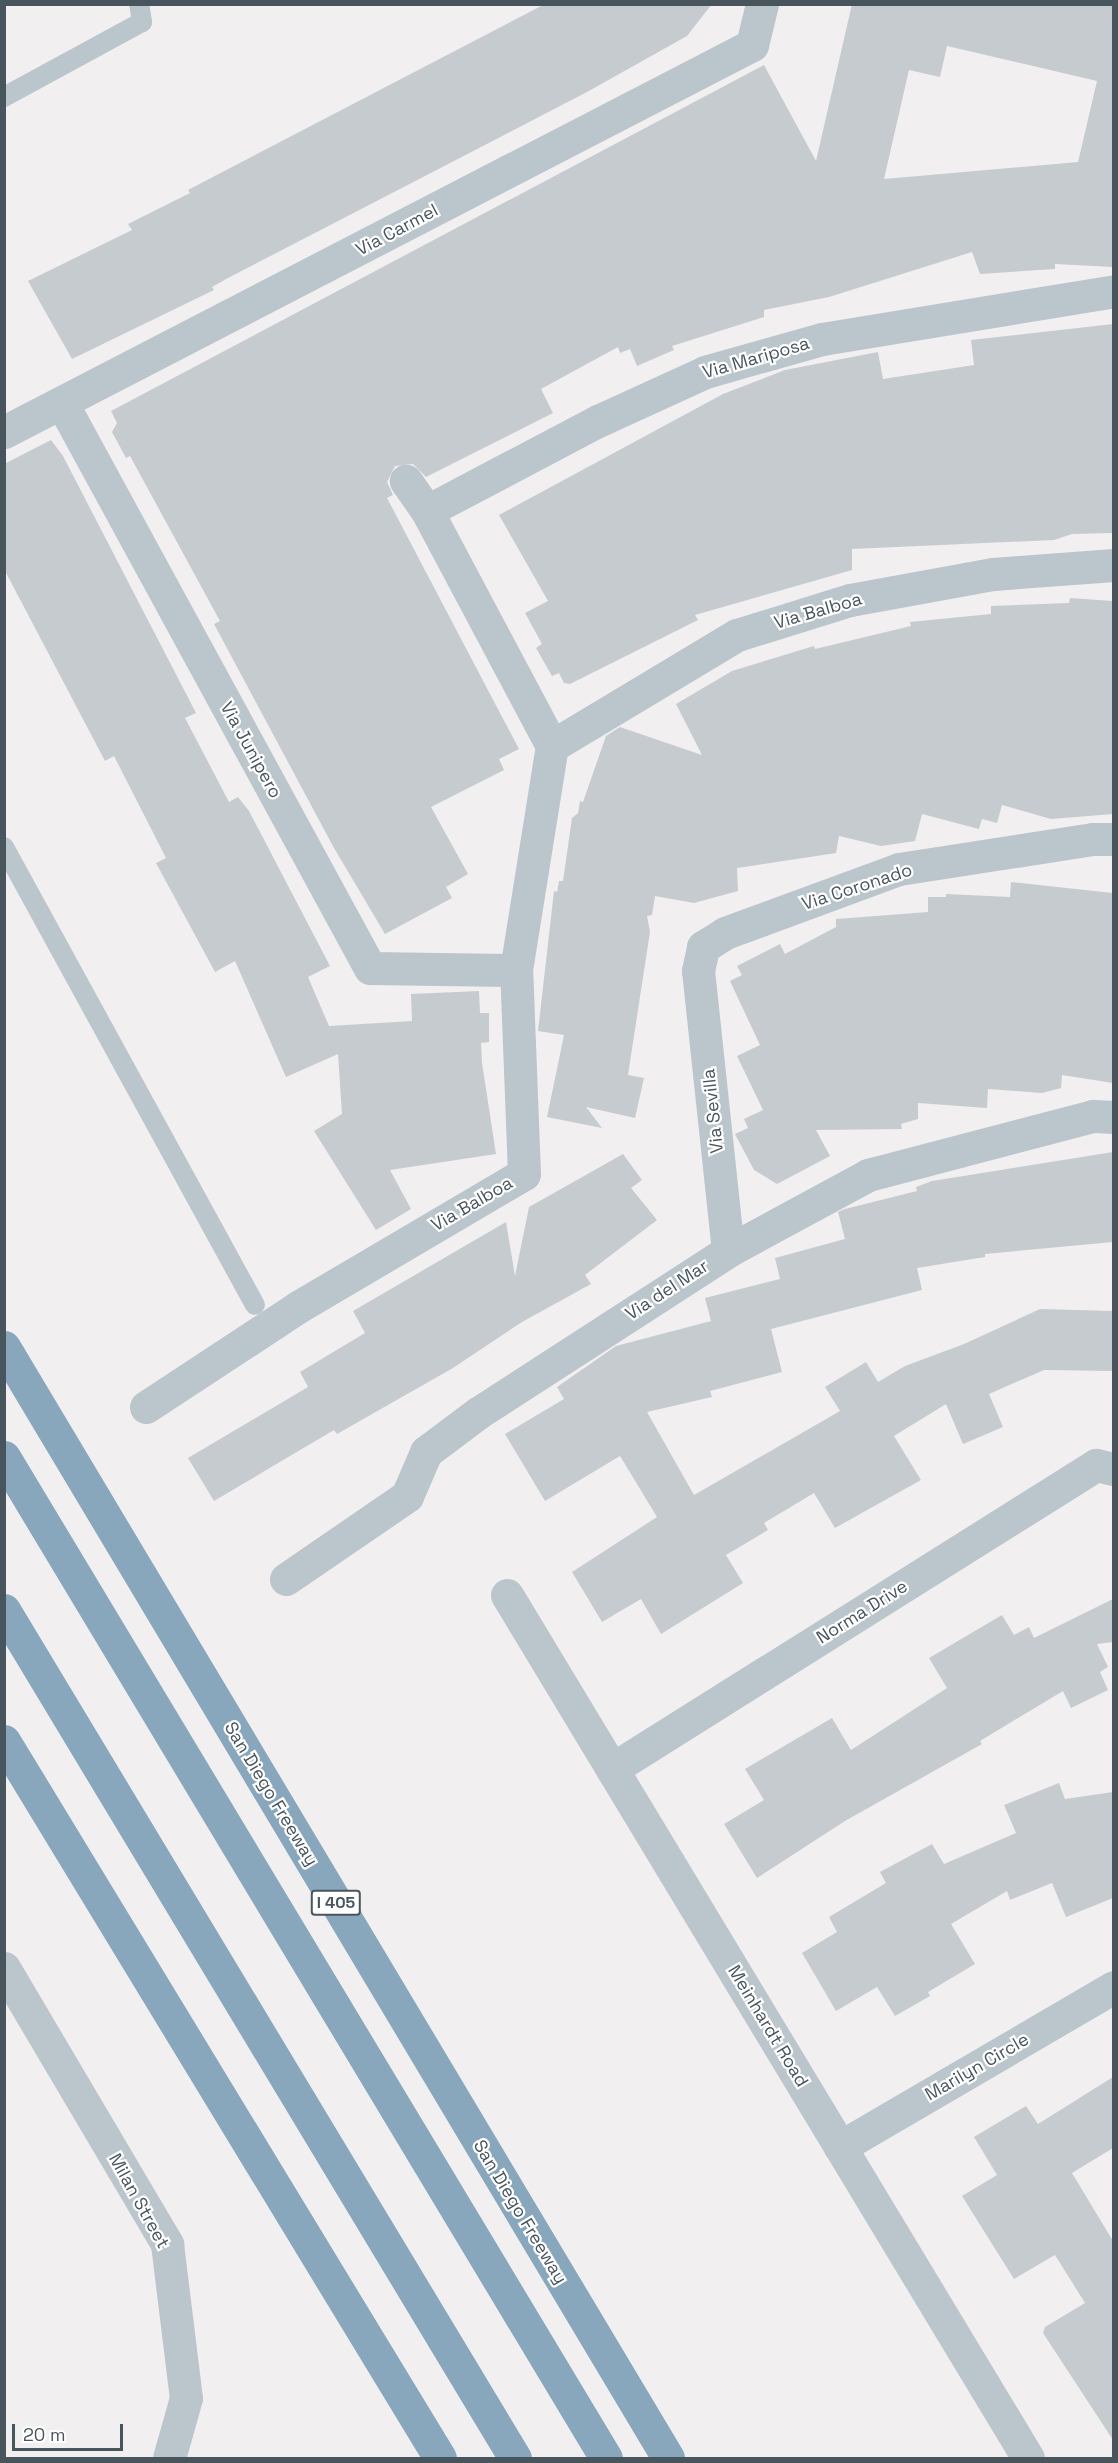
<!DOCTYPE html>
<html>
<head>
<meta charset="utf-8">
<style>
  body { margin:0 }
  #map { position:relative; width:1118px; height:2463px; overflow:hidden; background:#f2eff0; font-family:"Space Grotesk",sans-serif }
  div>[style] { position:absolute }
  .building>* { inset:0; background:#c6cbcf }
  .lane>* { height:20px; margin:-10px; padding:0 10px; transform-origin:10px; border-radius:10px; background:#bbc5cc }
  .street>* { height:33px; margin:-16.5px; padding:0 16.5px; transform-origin:16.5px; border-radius:16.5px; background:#bbc5cc }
  .highway>* { height:33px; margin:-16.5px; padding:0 16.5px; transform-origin:16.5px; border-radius:16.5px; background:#88a7bd }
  span { translate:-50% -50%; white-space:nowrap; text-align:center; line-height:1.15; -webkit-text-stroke:4.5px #fff; paint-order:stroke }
  .shield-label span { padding:2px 4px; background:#fff; border:2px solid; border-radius:4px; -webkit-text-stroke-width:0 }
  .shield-label { font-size:16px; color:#48555c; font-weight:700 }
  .street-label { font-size:18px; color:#48555c }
  .frame { position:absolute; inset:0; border:6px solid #48555c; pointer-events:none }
  .scale { position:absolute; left:12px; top:2424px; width:111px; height:27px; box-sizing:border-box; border:3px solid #48555c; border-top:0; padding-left:8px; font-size:18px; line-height:21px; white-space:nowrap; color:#48555c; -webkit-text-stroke:4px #fff; paint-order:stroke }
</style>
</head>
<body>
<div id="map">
  <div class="building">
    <i style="clip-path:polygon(545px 4px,712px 4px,687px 36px,587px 92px,228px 278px,212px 287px,214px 290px,72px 359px,28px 281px,132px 230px,128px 224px,190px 193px,188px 190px)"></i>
    <i style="clip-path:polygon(evenodd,852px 4px,1113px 4px,1113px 267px,1055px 264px,1055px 269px,980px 274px,972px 252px,829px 297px,764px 310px,764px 317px,672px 346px,674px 350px,637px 366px,630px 349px,620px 353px,618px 347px,541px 389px,553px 413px,426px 477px,413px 464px,395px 466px,387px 482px,393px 495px,387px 498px,519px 749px,499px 759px,504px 770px,431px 807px,468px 874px,446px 887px,452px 898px,385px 934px,334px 848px,214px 624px,220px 621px,130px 456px,126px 458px,112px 432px,117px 423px,111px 411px,764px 65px,816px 161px,852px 4px,947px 46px,1097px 81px,1078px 162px,884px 179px,909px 70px,940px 77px,947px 46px)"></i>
    <i style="clip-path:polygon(1113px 324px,1113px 533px,1072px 534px,1054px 540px,852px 549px,852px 570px,695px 615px,698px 620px,570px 684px,564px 683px,559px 673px,552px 676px,536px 648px,542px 644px,525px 613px,548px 601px,499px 515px,723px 394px,785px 370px,878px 352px,883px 379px,974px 365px,971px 340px)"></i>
    <i style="clip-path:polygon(51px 440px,63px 456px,196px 713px,185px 718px,229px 802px,238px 797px,249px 811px,330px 966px,308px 977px,329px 1026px,412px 1021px,411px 994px,479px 991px,480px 1013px,489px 1013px,489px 1042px,481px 1043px,482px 1063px,496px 1154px,390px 1170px,411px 1209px,376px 1230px,314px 1131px,342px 1114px,338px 1054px,286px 1077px,235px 961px,215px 972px,156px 863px,166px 858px,114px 756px,105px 761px,4px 569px,4px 464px)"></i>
    <i style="clip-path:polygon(1070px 598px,1113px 601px,1113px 814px,1051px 819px,1002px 805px,997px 823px,982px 819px,979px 829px,922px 814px,915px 841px,881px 846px,839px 836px,836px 853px,737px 868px,738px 891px,694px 903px,655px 896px,652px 915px,647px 916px,650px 932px,628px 1075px,644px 1078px,635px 1118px,586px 1107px,602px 1128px,547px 1117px,564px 1035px,538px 1031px,554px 891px,557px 892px,559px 881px,563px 881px,572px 818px,578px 813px,580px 801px,583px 802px,606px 736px,620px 727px,702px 755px,676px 704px,732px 671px,814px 646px,815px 649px,911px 626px,910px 622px,991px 614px,991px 606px,1069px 603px)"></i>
    <i style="clip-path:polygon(1011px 882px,1113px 893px,1113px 1083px,1062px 1075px,1061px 1088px,1042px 1093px,988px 1089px,987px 1108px,918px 1103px,918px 1119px,901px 1124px,902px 1129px,816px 1130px,830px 1156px,777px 1184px,754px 1170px,735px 1134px,748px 1128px,744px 1119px,763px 1110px,737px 1056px,760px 1045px,730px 981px,742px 975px,737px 966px,780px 944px,785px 954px,836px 927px,836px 919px,928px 912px,928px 897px,946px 897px,946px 894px,1010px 897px)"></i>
    <i style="clip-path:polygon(1113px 1152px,1113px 1242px,985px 1254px,985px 1257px,917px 1268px,922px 1290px,771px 1329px,782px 1372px,710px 1391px,712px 1397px,647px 1412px,694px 1495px,840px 1411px,825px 1387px,866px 1362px,878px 1382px,905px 1366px,964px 1344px,1040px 1309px,1113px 1311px,1113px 1371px,1044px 1370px,989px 1394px,1003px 1427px,963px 1444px,946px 1404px,894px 1436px,921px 1480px,835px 1528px,814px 1493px,764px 1523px,768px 1530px,726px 1555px,743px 1583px,661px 1634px,641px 1599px,602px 1622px,572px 1572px,657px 1517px,620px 1456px,545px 1501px,505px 1434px,564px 1399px,557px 1387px,616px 1346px,711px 1321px,705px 1298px,780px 1279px,775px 1258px,845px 1239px,838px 1212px,845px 1209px,917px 1191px,916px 1187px,932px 1181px)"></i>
    <i style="clip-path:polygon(623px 1154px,642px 1180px,631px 1188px,657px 1220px,585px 1275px,591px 1284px,522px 1322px,453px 1368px,337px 1434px,334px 1430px,214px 1501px,188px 1458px,308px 1387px,300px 1372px,365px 1333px,353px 1311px,506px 1222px,515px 1276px,529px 1207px)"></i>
    <i style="clip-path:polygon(1113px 1599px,1113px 1642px,1097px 1644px,1108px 1667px,1100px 1672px,1108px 1690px,1071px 1708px,1063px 1691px,980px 1741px,982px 1744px,845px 1821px,757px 1878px,724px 1824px,764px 1800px,745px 1769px,832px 1718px,851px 1750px,947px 1688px,929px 1658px,1002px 1615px,1014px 1635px,1029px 1627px,1034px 1638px)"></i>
    <i style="clip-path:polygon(1059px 1783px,1065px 1799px,1113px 1792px,1113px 1898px,1066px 1917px,1052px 1883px,1010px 1900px,1007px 1891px,951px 1924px,975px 1964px,928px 1992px,930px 1996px,895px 2016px,877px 1987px,836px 2011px,802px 1953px,837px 1932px,829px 1917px,886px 1883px,880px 1872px,932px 1844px,944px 1864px,1016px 1833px,1004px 1805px)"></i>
    <i style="clip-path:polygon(1113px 2077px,1113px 2148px,1072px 2173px,1113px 2241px,1113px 2440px,1043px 2333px,1045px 2327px,1085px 2303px,1055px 2255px,1014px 2279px,962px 2196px,997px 2175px,974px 2137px,1026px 2106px,1038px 2124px)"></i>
  </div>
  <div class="lane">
    <i style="left:4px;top:97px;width:157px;rotate:-28.5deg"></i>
    <i style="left:142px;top:22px;width:18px;rotate:-99deg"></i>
    <i style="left:4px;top:847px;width:522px;rotate:61.28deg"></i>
  </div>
  <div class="street">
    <i style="left:63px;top:405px;width:641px;rotate:61.4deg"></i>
    <i style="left:370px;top:968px;width:146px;rotate:0.8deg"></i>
    <i style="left:4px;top:432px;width:842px;rotate:-27.36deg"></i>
    <i style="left:752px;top:45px;width:42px;rotate:-76.3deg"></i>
    <i style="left:427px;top:511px;width:193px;rotate:-27.8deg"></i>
    <i style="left:598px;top:421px;width:118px;rotate:-24.6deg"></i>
    <i style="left:705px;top:372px;width:122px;rotate:-15.8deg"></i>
    <i style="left:822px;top:339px;width:296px;rotate:-9.3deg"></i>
    <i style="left:552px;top:746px;width:216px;rotate:-31deg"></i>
    <i style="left:737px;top:635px;width:118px;rotate:-17.2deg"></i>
    <i style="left:850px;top:600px;width:145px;rotate:-10.3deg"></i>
    <i style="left:993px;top:574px;width:121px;rotate:-4.3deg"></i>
    <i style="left:728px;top:1251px;width:282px;rotate:-96.1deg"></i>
    <i style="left:698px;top:971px;width:25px;rotate:-78deg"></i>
    <i style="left:703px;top:947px;width:26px;rotate:-32deg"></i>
    <i style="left:725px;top:933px;width:185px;rotate:-20.2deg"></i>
    <i style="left:899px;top:869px;width:196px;rotate:-8.8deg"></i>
    <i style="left:1093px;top:839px;width:21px"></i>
    <i style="left:146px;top:1407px;width:182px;rotate:-33.3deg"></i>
    <i style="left:298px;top:1307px;width:262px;rotate:-30.5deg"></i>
    <i style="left:524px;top:1174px;width:204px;rotate:-92.2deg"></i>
    <i style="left:516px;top:970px;width:227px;rotate:-80.9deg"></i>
    <i style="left:552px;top:746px;width:266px;rotate:-118deg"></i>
    <i style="left:427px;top:511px;width:37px;rotate:-125deg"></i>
    <i style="left:286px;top:1579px;width:147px;rotate:-34.4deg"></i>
    <i style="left:407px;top:1496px;width:48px;rotate:-66.6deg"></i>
    <i style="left:426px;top:1452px;width:65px;rotate:-36.9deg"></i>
    <i style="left:478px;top:1413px;width:298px;rotate:-32.9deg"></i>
    <i style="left:728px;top:1251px;width:159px;rotate:-28.5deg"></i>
    <i style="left:868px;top:1175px;width:233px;rotate:-14.7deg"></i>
    <i style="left:1093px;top:1116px;width:21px;rotate:3deg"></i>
    <i style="left:507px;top:1595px;width:1008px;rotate:58.88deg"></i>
    <i style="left:612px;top:1769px;width:572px;rotate:-32.13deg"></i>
    <i style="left:1096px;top:1465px;width:18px;rotate:13deg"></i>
    <i style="left:4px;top:1968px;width:321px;rotate:59.4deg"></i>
    <i style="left:167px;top:2244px;width:155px;rotate:83deg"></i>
    <i style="left:186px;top:2398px;width:62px;rotate:105.8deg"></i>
    <i style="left:840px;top:2147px;width:317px;rotate:-30.3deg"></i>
  </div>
  <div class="highway">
    <i style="left:4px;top:1347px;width:1294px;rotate:59.13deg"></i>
    <i style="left:4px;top:1457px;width:1168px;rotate:58.98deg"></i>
    <i style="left:4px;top:1610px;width:990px;rotate:58.93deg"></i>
    <i style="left:4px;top:1741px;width:839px;rotate:58.7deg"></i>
  </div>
  <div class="shield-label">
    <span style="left:336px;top:1903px">I 405</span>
  </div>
  <div class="street-label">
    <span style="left:397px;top:230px;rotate:-28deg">Via Carmel</span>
    <span style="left:756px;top:358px;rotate:-16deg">Via Mariposa</span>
    <span style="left:818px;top:611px;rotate:-16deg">Via Balboa</span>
    <span style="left:251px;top:750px;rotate:61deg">Via Junipero</span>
    <span style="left:857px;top:887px;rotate:-18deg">Via Coronado</span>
    <span style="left:713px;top:1111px;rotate:-96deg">Via Sevilla</span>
    <span style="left:472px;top:1204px;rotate:-30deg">Via Balboa</span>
    <span style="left:667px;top:1290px;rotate:-33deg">Via del Mar</span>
    <span style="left:862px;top:1612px;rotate:-32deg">Norma Drive</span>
    <span style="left:271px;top:1794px;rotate:59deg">San Diego Freeway</span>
    <span style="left:768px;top:2026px;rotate:59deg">Meinhardt Road</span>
    <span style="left:977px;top:2067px;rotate:-30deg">Marilyn Circle</span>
    <span style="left:139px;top:2201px;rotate:61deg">Milan Street</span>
    <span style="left:520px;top:2212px;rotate:59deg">San Diego Freeway</span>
  </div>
  <div class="frame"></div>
  <div class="scale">20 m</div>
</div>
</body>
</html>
